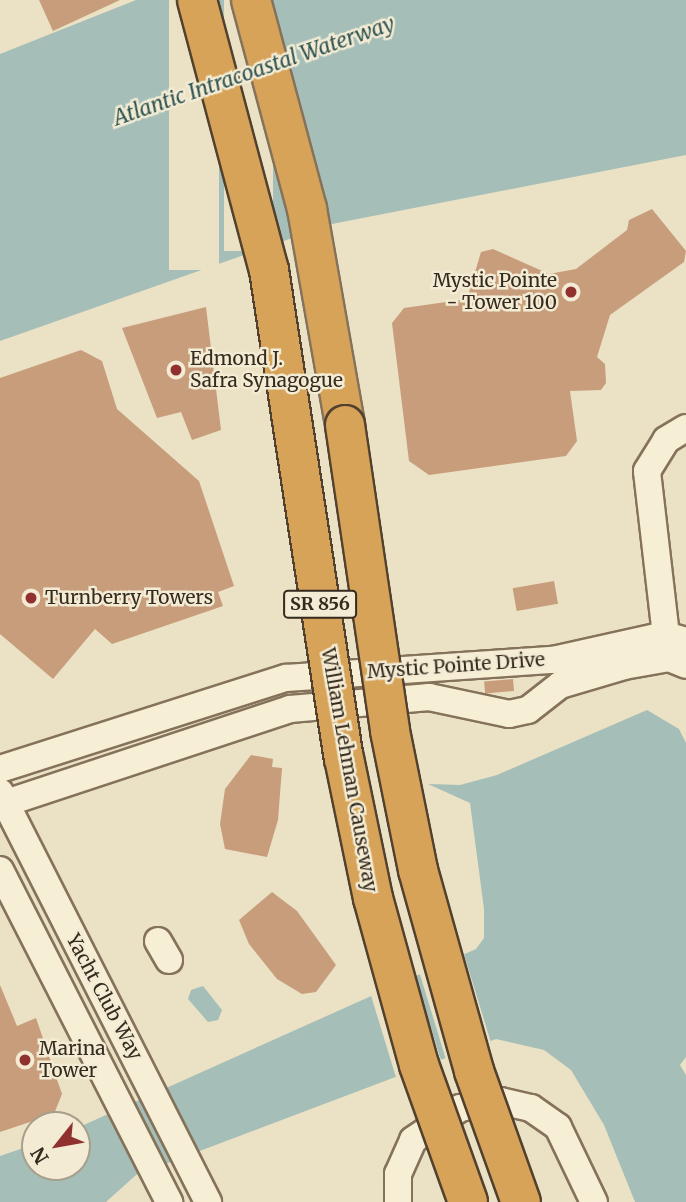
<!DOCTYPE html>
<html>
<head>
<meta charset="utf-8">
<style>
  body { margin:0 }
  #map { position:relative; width:686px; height:1202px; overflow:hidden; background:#ebe1c4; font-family:Merriweather,serif }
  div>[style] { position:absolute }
  .water>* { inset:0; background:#a5bfb8 }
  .pier>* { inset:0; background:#ebe1c4; transform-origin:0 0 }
  .building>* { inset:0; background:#c79d7c; transform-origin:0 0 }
  .roads { filter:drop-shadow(2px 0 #85725b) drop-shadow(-2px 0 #85725b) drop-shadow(0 2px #85725b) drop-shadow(0 -2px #85725b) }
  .minor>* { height:26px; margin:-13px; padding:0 13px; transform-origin:13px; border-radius:13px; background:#f7eed6 }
  .highway>* { height:38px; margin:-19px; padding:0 19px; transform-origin:19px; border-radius:19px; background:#d6a359 }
  .bridges { filter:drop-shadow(2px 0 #53412f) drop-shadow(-2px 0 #53412f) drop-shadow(0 2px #53412f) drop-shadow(0 -2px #53412f) }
  .highway-bridge>* { height:38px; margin:-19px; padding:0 19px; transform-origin:19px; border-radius:19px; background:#d6a359 }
  .dots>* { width:19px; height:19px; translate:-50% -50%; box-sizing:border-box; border:4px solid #f3ebd3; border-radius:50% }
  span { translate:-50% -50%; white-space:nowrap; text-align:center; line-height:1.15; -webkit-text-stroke:5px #f3ebd3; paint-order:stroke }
  .shield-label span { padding:2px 5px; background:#f3ebd3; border:2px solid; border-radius:5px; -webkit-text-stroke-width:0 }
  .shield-label { font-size:18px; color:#352a1e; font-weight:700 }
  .poi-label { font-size:19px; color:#352a1e }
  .right { translate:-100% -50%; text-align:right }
  .left { translate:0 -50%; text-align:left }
  .street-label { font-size:19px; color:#352a1e }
  .water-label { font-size:21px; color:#2f5453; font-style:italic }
  .north { position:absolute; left:21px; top:1111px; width:70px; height:70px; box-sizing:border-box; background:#f3ebd3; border:2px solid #a79e8b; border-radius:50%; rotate:239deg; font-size:19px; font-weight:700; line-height:28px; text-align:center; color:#352a1e }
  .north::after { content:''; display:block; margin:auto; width:24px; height:32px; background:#90312f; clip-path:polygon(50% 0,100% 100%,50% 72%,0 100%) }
</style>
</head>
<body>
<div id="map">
  <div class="water">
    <i style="clip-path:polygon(136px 0,686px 0,686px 155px,332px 224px,0 341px,0 54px)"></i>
    <i style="clip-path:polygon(647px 710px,679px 729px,686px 743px,686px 1057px,680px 1065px,686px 1075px,686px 1202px,635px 1202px,604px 1125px,571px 1070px,544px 1050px,496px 1039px,136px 1175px,106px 1202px,0 1202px,0 1156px,35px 1144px,35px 1167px,77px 1167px,77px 1128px,476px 949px,484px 938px,484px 909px,470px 803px,428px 784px,460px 785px,497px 775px)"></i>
    <i style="clip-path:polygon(203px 986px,222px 1010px,218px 1020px,208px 1022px,188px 999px,191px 990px)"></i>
  </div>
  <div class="pier">
    <i style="left:169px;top:0;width:50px;height:270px"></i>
    <i style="left:224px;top:0;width:49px;height:251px"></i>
    <i style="left:463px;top:951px;width:98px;height:48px;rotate:73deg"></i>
    <i style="left:414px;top:972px;width:95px;height:48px;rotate:73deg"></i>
  </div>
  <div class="building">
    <i style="clip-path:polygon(39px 0,120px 0,53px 31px)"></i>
    <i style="clip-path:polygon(652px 209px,686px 251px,684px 262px,610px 315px,597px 357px,605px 364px,606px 383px,601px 390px,570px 391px,577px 441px,566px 456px,429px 475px,409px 461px,392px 323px,404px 308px,467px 299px,481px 252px,493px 249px,549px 274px,576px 269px,627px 230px,629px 220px)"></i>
    <i style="clip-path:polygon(206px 307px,221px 430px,192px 440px,181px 412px,157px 418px,122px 328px)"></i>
    <i style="clip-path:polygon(81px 350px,102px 361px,117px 409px,199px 481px,234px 586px,218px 592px,223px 606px,112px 644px,95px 629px,53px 679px,0 634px,0 378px)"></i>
    <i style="left:554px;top:581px;width:23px;height:42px;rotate:80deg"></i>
    <i style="left:513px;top:679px;width:12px;height:29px;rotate:85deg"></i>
    <i style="clip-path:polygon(251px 755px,273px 759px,272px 767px,282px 768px,278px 820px,267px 857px,225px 849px,220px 824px,225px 789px)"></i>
    <i style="clip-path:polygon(272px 892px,297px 911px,336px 965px,316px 992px,302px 994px,277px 979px,249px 944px,239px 920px)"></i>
    <i style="clip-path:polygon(0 985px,17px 1026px,36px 1018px,62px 1094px,54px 1114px,0 1132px)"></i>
  </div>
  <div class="roads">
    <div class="minor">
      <i style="left:668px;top:653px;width:183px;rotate:-96.6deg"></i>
      <i style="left:647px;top:471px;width:36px;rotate:-58deg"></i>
      <i style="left:666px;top:440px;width:23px;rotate:-31deg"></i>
      <i style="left:0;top:769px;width:300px;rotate:-17.7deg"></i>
      <i style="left:286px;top:678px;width:268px;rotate:-3.9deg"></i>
      <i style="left:553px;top:660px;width:115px;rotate:-12.6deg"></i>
      <i style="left:665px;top:635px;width:22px;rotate:16deg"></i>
      <i style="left:0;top:792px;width:460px;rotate:63.1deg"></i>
      <i style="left:0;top:805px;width:305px;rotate:-18.3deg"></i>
      <i style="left:290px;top:709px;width:140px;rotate:-4.9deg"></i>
      <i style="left:429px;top:697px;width:82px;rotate:12deg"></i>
      <i style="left:509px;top:714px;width:19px;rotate:-12deg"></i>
      <i style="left:528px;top:710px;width:41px;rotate:-38deg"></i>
      <i style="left:560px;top:685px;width:67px;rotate:-16.5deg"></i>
      <i style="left:624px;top:666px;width:46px;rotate:-10.1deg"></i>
      <i style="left:669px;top:658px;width:18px;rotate:22deg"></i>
      <i style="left:0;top:870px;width:373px;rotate:63deg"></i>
      <i style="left:158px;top:941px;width:22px;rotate:60deg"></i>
      <i style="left:398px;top:1202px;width:28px;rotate:-90deg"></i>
      <i style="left:398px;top:1174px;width:37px;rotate:-66deg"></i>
      <i style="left:413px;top:1140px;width:57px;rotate:-34.2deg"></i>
      <i style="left:460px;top:1108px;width:41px;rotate:-9.9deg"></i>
      <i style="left:500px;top:1101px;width:32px;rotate:13deg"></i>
      <i style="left:531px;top:1108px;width:33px;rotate:35deg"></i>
      <i style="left:558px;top:1127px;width:83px;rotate:64.4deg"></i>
    </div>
    <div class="highway">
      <i style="left:251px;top:0;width:216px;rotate:75deg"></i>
      <i style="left:307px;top:209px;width:219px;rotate:80deg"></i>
    </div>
  </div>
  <div class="bridges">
    <div class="highway-bridge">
      <i style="left:197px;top:0;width:279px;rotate:75.1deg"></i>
      <i style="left:269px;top:270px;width:494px;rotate:81.3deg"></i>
      <i style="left:344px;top:758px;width:143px;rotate:78.3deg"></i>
      <i style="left:373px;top:898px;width:173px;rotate:74.6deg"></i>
      <i style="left:419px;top:1065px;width:145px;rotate:70.3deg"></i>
      <i style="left:345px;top:425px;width:309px;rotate:81.6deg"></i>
      <i style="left:390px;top:731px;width:142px;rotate:78.6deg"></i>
      <i style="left:418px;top:870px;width:209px;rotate:74.4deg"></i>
      <i style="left:474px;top:1071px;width:139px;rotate:70.3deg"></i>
    </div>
  </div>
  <div class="dots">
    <i style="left:571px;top:292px;background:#90312f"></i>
    <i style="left:176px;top:370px;background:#90312f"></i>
    <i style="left:31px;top:598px;background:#90312f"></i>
    <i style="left:25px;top:1060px;background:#90312f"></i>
  </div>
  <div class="shield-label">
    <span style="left:320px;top:604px">SR 856</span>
  </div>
  <div class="poi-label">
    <span class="right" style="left:557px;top:292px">Mystic Pointe<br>- Tower 100</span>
    <span class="left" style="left:190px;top:370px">Edmond J.<br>Safra Synagogue</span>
    <span class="left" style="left:45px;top:598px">Turnberry Towers</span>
    <span class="left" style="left:39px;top:1060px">Marina<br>Tower</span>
  </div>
  <div class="street-label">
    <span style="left:456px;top:666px;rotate:-4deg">Mystic Pointe Drive</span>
    <span style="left:349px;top:770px;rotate:80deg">William Lehman Causeway</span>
    <span style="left:104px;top:997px;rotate:62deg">Yacht Club Way</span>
  </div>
  <div class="water-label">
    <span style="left:254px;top:71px;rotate:-19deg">Atlantic Intracoastal Waterway</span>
  </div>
  <div class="north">N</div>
</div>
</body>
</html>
